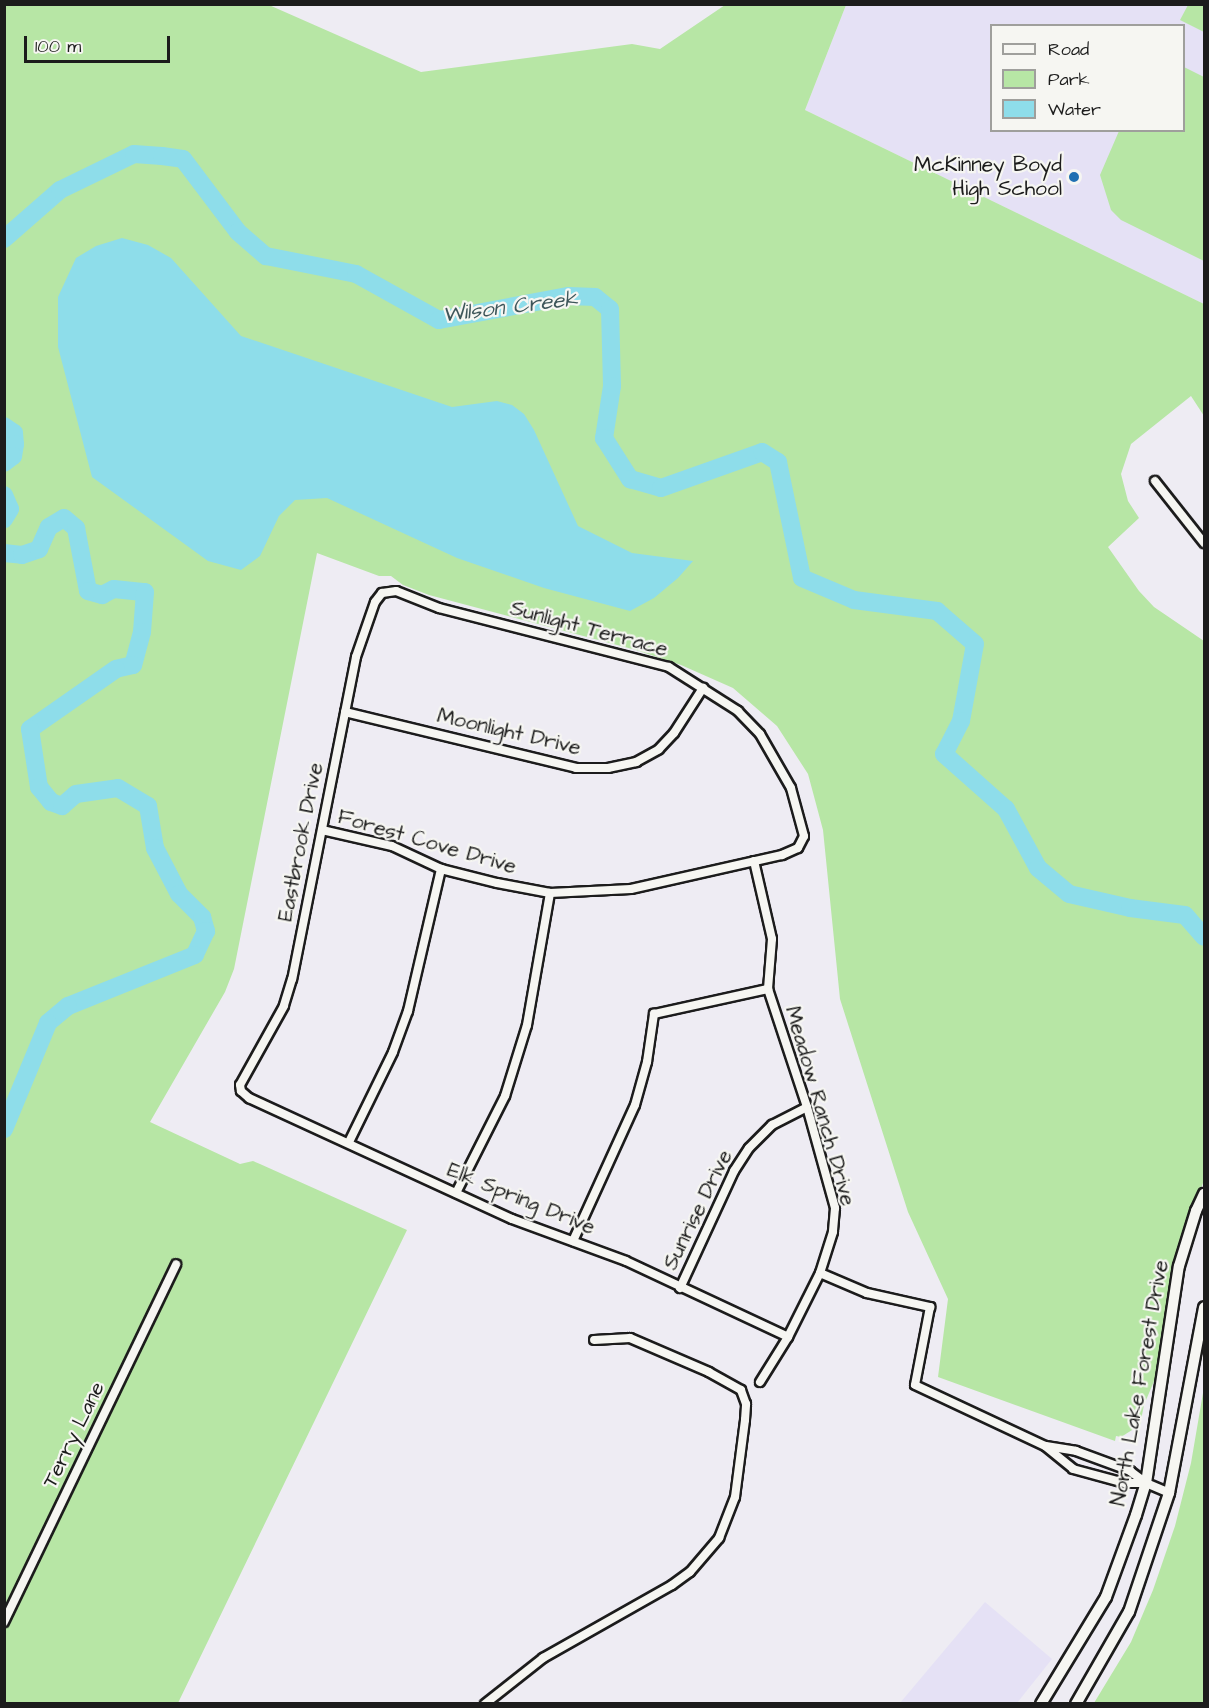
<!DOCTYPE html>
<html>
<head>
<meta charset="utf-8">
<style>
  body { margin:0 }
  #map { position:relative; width:1209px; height:1708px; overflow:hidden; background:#eeecf3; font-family:"Architects Daughter",sans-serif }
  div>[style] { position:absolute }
  .built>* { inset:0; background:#e5e1f5 }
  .green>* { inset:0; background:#b7e6a5 }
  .water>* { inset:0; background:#8eddea }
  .river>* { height:18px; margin:-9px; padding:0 9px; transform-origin:9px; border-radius:9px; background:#8eddea }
  .roads { filter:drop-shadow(2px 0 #1c1c1c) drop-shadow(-2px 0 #1c1c1c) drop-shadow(0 2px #1c1c1c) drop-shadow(0 -2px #1c1c1c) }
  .minor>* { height:8px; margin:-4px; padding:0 4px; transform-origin:4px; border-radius:4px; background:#f6f6f2 }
  .secondary>* { height:10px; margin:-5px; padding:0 5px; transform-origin:5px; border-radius:5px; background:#f6f6f2 }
  .dots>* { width:16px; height:16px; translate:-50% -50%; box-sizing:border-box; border:3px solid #f6f6f2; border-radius:50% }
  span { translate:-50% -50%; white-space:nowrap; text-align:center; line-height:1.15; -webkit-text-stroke:4.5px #f6f6f2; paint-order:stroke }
  .poi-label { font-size:21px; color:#1c1c1c }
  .right { translate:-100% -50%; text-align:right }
  .street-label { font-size:21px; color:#1c1c1c }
  .water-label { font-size:22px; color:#3e565a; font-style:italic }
  .frame { position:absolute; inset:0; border:6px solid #1c1c1c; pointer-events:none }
  .legend { position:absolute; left:990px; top:24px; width:195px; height:108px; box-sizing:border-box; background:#f6f6f2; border:2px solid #9f9f9c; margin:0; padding:8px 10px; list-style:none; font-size:18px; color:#1c1c1c }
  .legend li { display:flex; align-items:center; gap:12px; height:30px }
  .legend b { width:30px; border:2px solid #9f9f9c }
  .scale { position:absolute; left:24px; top:36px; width:146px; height:27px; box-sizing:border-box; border:3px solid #1c1c1c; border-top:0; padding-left:8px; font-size:18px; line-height:21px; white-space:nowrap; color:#1c1c1c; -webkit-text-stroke:4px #f6f6f2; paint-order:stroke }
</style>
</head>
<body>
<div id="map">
  <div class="built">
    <i style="clip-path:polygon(evenodd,846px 5px,1204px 5px,1204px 304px,805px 110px,846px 5px,992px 26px,1184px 26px,1184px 130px,992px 130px,992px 26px)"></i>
    <i style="clip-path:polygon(985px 1602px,1052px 1659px,1017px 1703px,900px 1703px)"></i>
  </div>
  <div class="green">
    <i style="clip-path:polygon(5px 5px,269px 5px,421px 72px,632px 44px,660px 49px,725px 5px,846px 5px,805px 110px,1204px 304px,1204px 416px,1191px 396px,1131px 444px,1121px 474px,1128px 501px,1139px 518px,1108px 547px,1139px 591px,1154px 607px,1204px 641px,1204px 1180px,1176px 1262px,1157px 1374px,1144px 1405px,1140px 1425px,1121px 1437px,1116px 1436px,1115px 1441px,938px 1377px,948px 1299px,908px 1212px,840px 999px,823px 830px,808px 774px,777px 726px,733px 688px,681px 665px,636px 650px,429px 595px,403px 585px,391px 576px,379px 576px,317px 553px,234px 969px,225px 992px,150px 1122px,240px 1164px,253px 1161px,260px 1164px,407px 1230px,178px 1703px,5px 1704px)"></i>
    <i style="clip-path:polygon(1188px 5px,1204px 5px,1204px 32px,1180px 20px)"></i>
    <i style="clip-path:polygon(1184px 67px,1204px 77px,1204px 261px,1121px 220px,1111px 210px,1100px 175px,1119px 131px,1184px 130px)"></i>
    <i style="clip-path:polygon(1204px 1387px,1204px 1703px,1094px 1703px,1131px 1642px,1153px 1590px,1175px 1526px,1191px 1463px)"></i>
  </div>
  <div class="water">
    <i style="clip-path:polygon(122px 238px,148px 245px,171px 258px,241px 336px,452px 407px,497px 401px,512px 405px,524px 414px,534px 430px,578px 526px,632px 553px,693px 561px,678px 578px,654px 598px,630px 611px,544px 588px,457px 558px,327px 498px,295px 500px,279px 516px,260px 556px,241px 570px,208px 561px,92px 477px,58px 347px,58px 297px,76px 258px,96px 246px)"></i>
  </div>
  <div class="river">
    <i style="left:4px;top:239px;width:74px;rotate:-41.2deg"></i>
    <i style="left:60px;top:190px;width:82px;rotate:-25.9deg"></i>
    <i style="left:134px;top:154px;width:28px;rotate:4deg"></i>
    <i style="left:162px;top:156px;width:21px;rotate:8deg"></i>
    <i style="left:183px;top:159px;width:91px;rotate:53deg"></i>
    <i style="left:238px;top:232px;width:37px;rotate:41deg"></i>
    <i style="left:266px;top:256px;width:92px;rotate:11.3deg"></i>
    <i style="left:356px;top:274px;width:95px;rotate:29deg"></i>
    <i style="left:439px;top:320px;width:132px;rotate:-10.5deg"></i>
    <i style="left:569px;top:296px;width:26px;rotate:2deg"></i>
    <i style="left:595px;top:297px;width:19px;rotate:39deg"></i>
    <i style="left:610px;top:309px;width:77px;rotate:88.5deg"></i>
    <i style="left:612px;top:386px;width:53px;rotate:98.7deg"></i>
    <i style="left:604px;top:438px;width:49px;rotate:57.6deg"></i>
    <i style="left:630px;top:479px;width:32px;rotate:16deg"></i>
    <i style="left:661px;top:488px;width:107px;rotate:-19.6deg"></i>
    <i style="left:762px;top:452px;width:19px;rotate:32deg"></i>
    <i style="left:778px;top:462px;width:118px;rotate:78.3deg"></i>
    <i style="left:802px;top:578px;width:56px;rotate:22.9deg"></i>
    <i style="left:854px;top:600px;width:84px;rotate:7.5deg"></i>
    <i style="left:937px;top:611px;width:50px;rotate:41deg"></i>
    <i style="left:975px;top:644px;width:78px;rotate:100.3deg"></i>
    <i style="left:961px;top:721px;width:37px;rotate:117deg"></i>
    <i style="left:944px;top:754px;width:83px;rotate:41.6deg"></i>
    <i style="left:1006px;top:809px;width:67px;rotate:61.5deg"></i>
    <i style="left:1038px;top:868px;width:40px;rotate:40deg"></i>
    <i style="left:1069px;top:894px;width:63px;rotate:12.9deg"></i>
    <i style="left:1130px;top:908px;width:55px;rotate:7.3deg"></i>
    <i style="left:1185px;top:915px;width:29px;rotate:49deg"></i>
    <i style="left:4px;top:426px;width:12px;rotate:35deg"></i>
    <i style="left:14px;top:433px;width:11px;rotate:85deg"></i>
    <i style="left:15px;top:444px;width:12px;rotate:99deg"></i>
    <i style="left:13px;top:456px;width:11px;rotate:142deg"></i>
    <i style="left:4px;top:495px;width:15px;rotate:67deg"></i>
    <i style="left:10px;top:509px;width:12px;rotate:121deg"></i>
    <i style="left:4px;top:553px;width:18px;rotate:6deg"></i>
    <i style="left:22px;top:555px;width:18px;rotate:-19deg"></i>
    <i style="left:39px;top:549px;width:24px;rotate:-66deg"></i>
    <i style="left:49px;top:527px;width:17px;rotate:-31deg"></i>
    <i style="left:64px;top:518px;width:16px;rotate:40deg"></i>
    <i style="left:76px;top:528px;width:64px;rotate:79.2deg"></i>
    <i style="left:88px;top:591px;width:15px;rotate:16deg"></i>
    <i style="left:102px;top:595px;width:13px;rotate:-27deg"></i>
    <i style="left:114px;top:589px;width:31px;rotate:6deg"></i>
    <i style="left:145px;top:592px;width:40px;rotate:94.3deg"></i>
    <i style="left:142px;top:632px;width:34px;rotate:105deg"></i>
    <i style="left:133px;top:665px;width:17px;rotate:167deg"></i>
    <i style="left:116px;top:669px;width:105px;rotate:145.1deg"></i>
    <i style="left:30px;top:729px;width:59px;rotate:81.2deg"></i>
    <i style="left:39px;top:787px;width:19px;rotate:51deg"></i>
    <i style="left:51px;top:802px;width:12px;rotate:20deg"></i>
    <i style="left:62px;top:806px;width:18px;rotate:-41deg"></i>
    <i style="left:76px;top:794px;width:42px;rotate:-8.1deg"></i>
    <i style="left:118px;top:788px;width:35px;rotate:31deg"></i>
    <i style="left:148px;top:806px;width:43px;rotate:80.5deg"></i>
    <i style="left:155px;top:848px;width:52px;rotate:62.4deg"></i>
    <i style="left:179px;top:894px;width:33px;rotate:45deg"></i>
    <i style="left:202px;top:917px;width:15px;rotate:74deg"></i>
    <i style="left:206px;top:931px;width:26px;rotate:115deg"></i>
    <i style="left:195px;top:955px;width:137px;rotate:158.1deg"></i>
    <i style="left:68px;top:1006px;width:26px;rotate:140deg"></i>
    <i style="left:48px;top:1023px;width:115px;rotate:112.5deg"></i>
  </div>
  <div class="roads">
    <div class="minor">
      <i style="left:1155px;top:481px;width:79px;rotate:51.7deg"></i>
      <i style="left:345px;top:712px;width:238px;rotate:13.6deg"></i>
      <i style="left:576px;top:768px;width:32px"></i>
      <i style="left:608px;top:768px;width:29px;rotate:-12deg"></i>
      <i style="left:636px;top:762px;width:26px;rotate:-29deg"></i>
      <i style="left:659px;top:749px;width:22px;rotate:-47deg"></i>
      <i style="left:674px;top:733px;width:54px;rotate:-57.2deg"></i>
      <i style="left:322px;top:830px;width:72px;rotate:12.9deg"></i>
      <i style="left:392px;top:846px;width:54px;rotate:25.1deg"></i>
      <i style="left:441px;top:869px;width:58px;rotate:14deg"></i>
      <i style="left:497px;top:883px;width:54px;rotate:10.7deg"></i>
      <i style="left:550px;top:893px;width:81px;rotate:-2.8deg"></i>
      <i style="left:631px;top:889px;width:155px;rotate:-12.7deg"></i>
      <i style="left:782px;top:855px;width:17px;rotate:-24deg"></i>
      <i style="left:798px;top:848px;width:13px;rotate:-63deg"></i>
      <i style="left:804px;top:836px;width:50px;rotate:-105.2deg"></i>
      <i style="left:791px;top:788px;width:62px;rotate:-119.9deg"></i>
      <i style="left:760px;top:734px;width:32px;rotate:-134deg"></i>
      <i style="left:738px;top:711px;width:82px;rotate:-147.5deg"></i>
      <i style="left:669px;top:667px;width:237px;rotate:-165.6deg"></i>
      <i style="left:439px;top:608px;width:46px;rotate:-158.4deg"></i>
      <i style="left:396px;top:591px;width:14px;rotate:172deg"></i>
      <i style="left:382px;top:593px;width:11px;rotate:128deg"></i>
      <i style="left:375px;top:602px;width:58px;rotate:109.1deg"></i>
      <i style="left:356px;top:657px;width:328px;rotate:101.2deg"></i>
      <i style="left:292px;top:979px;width:28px;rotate:107deg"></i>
      <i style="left:284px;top:1006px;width:90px;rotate:119.1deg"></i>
      <i style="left:240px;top:1085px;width:6px;rotate:81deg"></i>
      <i style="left:241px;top:1091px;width:11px;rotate:41deg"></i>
      <i style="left:249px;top:1098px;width:289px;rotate:24.7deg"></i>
      <i style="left:512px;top:1219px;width:121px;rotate:20.2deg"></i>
      <i style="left:626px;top:1261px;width:179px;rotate:25.1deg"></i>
      <i style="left:754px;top:861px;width:80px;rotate:77deg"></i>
      <i style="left:772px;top:939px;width:50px;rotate:94.6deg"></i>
      <i style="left:768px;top:989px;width:124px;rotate:71.7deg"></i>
      <i style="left:807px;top:1107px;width:105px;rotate:74.5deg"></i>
      <i style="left:835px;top:1208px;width:24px;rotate:95deg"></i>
      <i style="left:833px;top:1232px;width:43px;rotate:107.6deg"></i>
      <i style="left:820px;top:1273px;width:72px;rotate:116.6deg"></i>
      <i style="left:788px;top:1337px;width:53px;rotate:121.9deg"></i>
      <i style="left:349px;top:1142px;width:100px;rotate:-63.9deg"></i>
      <i style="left:393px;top:1052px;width:44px;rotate:-69.9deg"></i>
      <i style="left:408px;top:1011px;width:146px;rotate:-76.9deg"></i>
      <i style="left:456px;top:1193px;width:109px;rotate:-63.2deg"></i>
      <i style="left:505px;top:1096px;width:74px;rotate:-72.8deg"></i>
      <i style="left:527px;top:1025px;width:134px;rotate:-80.1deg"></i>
      <i style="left:573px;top:1241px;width:149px;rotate:-65.5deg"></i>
      <i style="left:635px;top:1105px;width:45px;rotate:-74.4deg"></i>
      <i style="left:647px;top:1062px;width:49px;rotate:-81.7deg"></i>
      <i style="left:654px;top:1014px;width:117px;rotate:-12.4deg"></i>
      <i style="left:820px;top:1273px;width:51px;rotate:23.1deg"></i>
      <i style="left:867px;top:1293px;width:65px;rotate:12.5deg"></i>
      <i style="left:930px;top:1307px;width:79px;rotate:100.9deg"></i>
      <i style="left:915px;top:1385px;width:144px;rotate:25.1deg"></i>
      <i style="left:1045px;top:1446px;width:36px;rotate:39deg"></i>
      <i style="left:1073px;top:1469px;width:54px;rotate:15.1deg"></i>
      <i style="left:1125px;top:1483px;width:21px"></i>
      <i style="left:680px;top:1288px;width:129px;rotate:-65.2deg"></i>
      <i style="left:734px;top:1171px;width:27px;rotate:-57deg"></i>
      <i style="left:749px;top:1148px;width:33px;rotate:-45deg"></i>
      <i style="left:772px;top:1125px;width:39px;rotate:-27deg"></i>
      <i style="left:1046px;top:1446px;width:30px;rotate:9deg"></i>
      <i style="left:1076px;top:1451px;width:58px;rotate:20.3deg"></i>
      <i style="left:1130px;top:1471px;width:20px;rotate:37deg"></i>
      <i style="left:1146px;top:1483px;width:25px;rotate:23deg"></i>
      <i style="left:4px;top:1622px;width:397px;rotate:-64.3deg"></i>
      <i style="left:485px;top:1704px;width:74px;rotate:-38.4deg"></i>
      <i style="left:543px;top:1658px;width:148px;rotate:-29.5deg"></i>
      <i style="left:672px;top:1585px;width:22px;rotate:-36deg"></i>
      <i style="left:690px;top:1572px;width:45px;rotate:-49.5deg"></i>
      <i style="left:719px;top:1538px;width:44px;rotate:-68.7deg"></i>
      <i style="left:735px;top:1497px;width:78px;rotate:-82.6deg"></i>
      <i style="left:745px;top:1420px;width:16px;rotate:-86deg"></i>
      <i style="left:746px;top:1404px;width:15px;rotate:-110deg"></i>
      <i style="left:741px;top:1390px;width:37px;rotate:-151deg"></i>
      <i style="left:709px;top:1372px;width:86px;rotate:-156.7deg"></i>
      <i style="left:630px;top:1338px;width:36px;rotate:177deg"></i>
    </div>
    <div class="secondary">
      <i style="left:1041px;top:1704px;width:125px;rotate:-58.7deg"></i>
      <i style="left:1106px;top:1597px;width:87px;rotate:-69.9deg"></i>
      <i style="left:1136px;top:1515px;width:34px;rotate:-73deg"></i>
      <i style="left:1146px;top:1483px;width:219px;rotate:-81.4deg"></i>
      <i style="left:1179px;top:1266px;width:58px;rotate:-72.8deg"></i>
      <i style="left:1196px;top:1211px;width:19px;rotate:-65deg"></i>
      <i style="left:1076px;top:1704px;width:106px;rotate:-60.1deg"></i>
      <i style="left:1129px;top:1612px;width:126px;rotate:-71.4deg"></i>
      <i style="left:1169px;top:1493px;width:189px;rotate:-79.3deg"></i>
    </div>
  </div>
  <div class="dots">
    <i style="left:1074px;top:177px;background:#1f6fb2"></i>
  </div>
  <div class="poi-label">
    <span class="right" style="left:1062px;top:177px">McKinney Boyd<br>High School</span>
  </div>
  <div class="street-label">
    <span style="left:589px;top:629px;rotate:15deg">Sunlight Terrace</span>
    <span style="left:509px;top:732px;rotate:13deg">Moonlight Drive</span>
    <span style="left:301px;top:842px;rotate:-79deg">Eastbrook Drive</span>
    <span style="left:427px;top:842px;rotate:16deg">Forest Cove Drive</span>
    <span style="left:820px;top:1106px;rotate:74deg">Meadow Ranch Drive</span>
    <span style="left:521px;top:1199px;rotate:22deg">Elk Spring Drive</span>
    <span style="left:698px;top:1210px;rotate:-64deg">Sunrise Drive</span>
    <span style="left:1140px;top:1383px;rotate:-80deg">North Lake Forest Drive</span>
    <span style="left:74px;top:1435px;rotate:-64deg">Terry Lane</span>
  </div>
  <div class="water-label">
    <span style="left:510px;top:307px;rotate:-7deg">Wilson Creek</span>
  </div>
  <div class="frame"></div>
  <ul class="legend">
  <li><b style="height:8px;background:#f6f6f2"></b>Road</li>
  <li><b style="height:16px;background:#b7e6a5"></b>Park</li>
  <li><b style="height:16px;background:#8eddea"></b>Water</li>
  </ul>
  <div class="scale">100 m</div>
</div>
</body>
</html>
